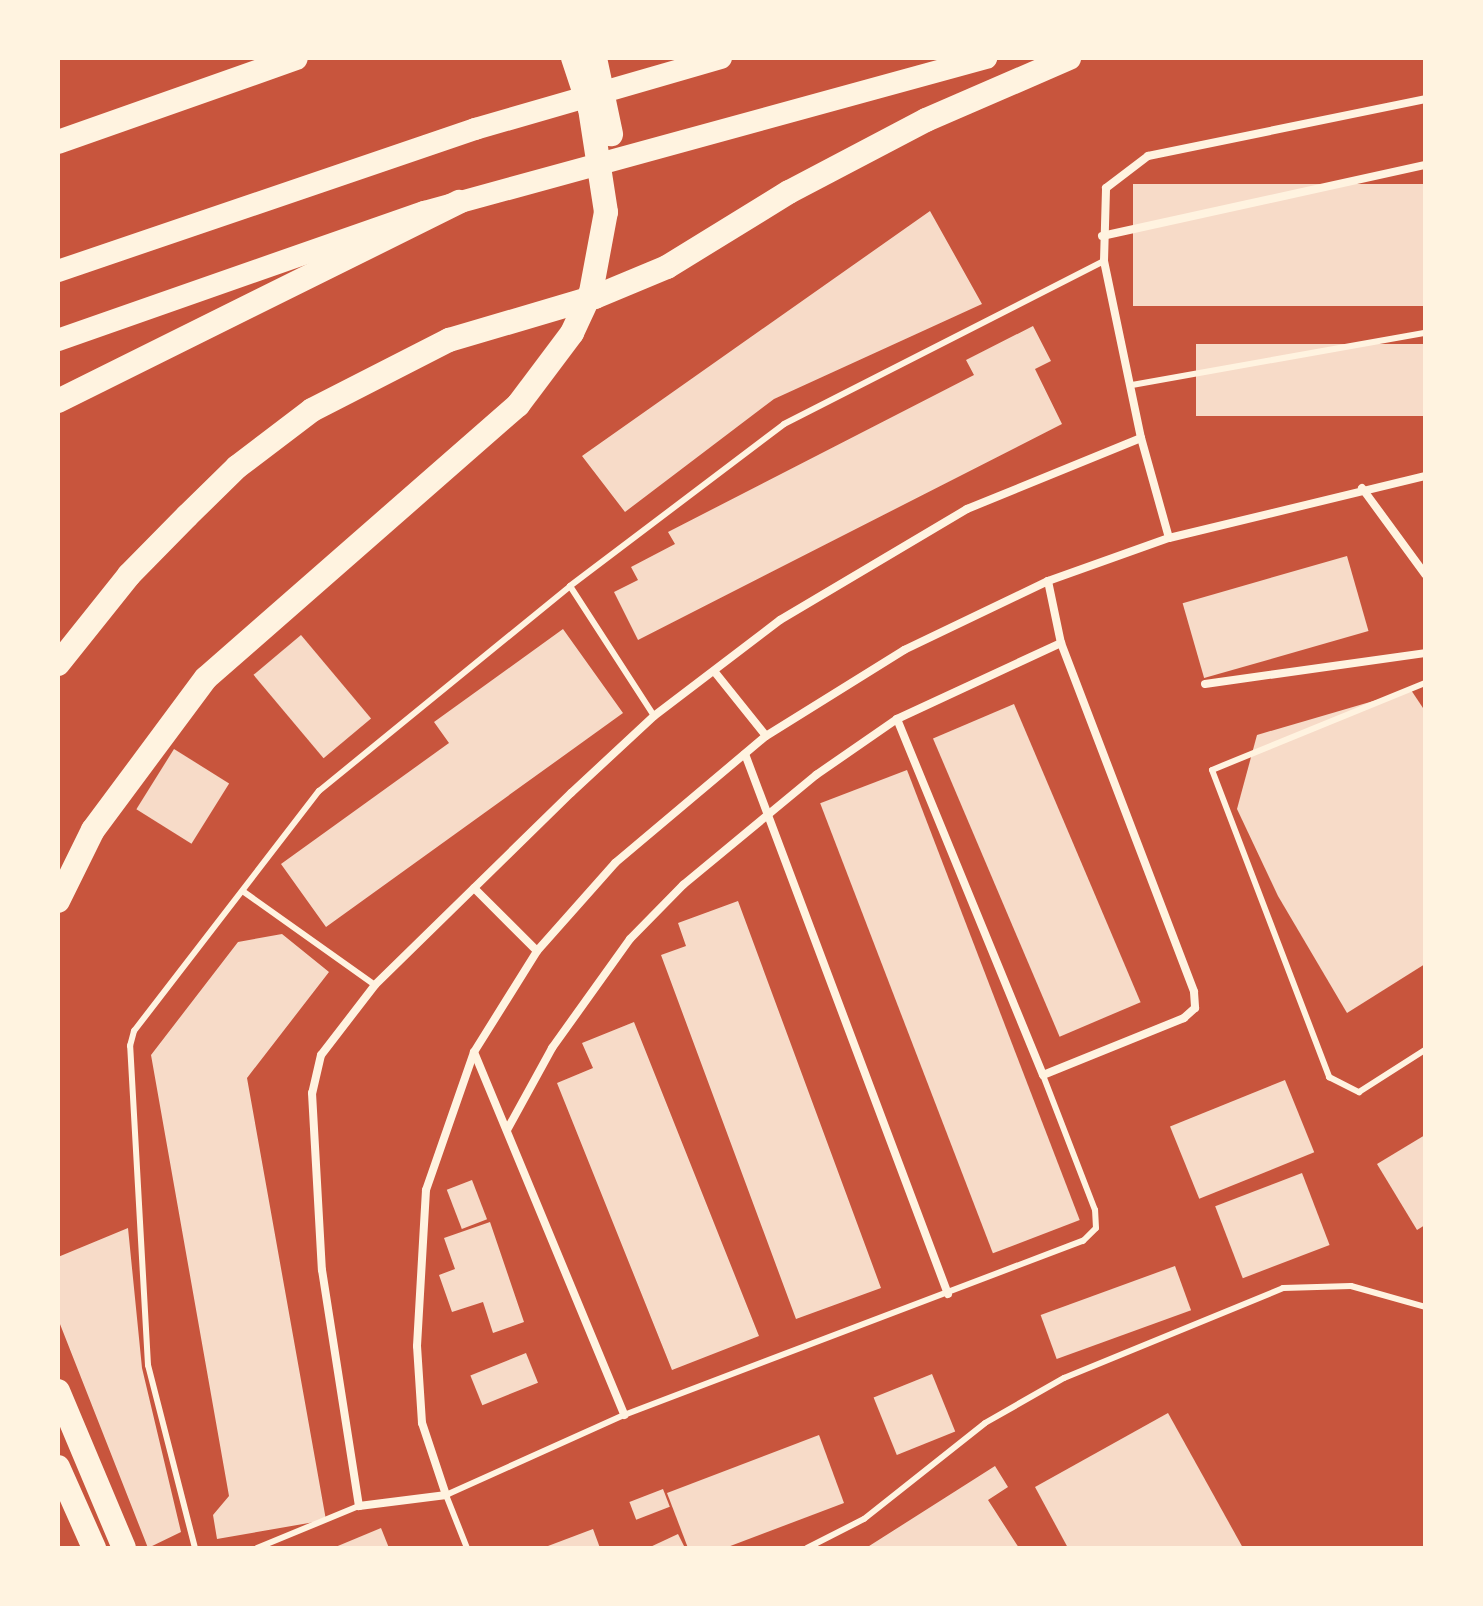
<!DOCTYPE html>
<html>
<head>
<meta charset="utf-8">
<style>
  body { margin:0 }
  #map { position:relative; width:1483px; height:1606px; overflow:hidden; background:#c8553d; font-family:Roboto,sans-serif }
  div>[style] { position:absolute }
  .building>* { inset:0; background:#f7dbc8; transform-origin:0 0 }
  .service>* { height:6px; margin:-3px; padding:0 3px; transform-origin:3px; border-radius:3px; background:#fff3e0 }
  .minor>* { height:8px; margin:-4px; padding:0 4px; transform-origin:4px; border-radius:4px; background:#fff3e0 }
  .trunk>* { height:22px; margin:-11px; padding:0 11px; transform-origin:11px; border-radius:11px; background:#fff3e0 }
  .motorway>* { height:24px; margin:-12px; padding:0 12px; transform-origin:12px; border-radius:12px; background:#fff3e0 }
  span { translate:-50% -50%; white-space:nowrap; text-align:center; line-height:1.15; -webkit-text-stroke:8px #fff3e0; paint-order:stroke }
  .frame { position:absolute; inset:0; border:60px solid #fff3e0; pointer-events:none }
</style>
</head>
<body>
<div id="map">
  <div class="building">
    <i style="left:1425px;top:184px;width:122px;height:292px;rotate:90deg"></i>
    <i style="clip-path:polygon(930px 211px,982px 304px,774px 399px,625px 512px,582px 456px)"></i>
    <i style="clip-path:polygon(1033px 326px,1051px 361px,1035px 369px,1062px 424px,638px 640px,614px 592px,638px 580px,631px 567px,675px 544px,668px 532px,974px 375px,966px 360px)"></i>
    <i style="left:1425px;top:344px;width:72px;height:229px;rotate:90deg"></i>
    <i style="left:1347px;top:556px;width:78px;height:171px;rotate:74deg"></i>
    <i style="clip-path:polygon(563px 629px,623px 713px,326px 927px,281px 864px,449px 743px,434px 722px)"></i>
    <i style="left:301px;top:635px;width:109px;height:62px;rotate:50deg"></i>
    <i style="clip-path:polygon(1411px 690px,1425px 711px,1425px 964px,1347px 1013px,1278px 896px,1237px 809px,1257px 735px)"></i>
    <i style="left:1014px;top:704px;width:324px;height:88px;rotate:67deg"></i>
    <i style="left:174px;top:749px;width:65px;height:71px;rotate:32deg"></i>
    <i style="left:907px;top:770px;width:482px;height:93px;rotate:69deg"></i>
    <i style="clip-path:polygon(738px 901px,881px 1288px,796px 1319px,661px 955px,686px 946px,678px 923px)"></i>
    <i style="clip-path:polygon(282px 934px,329px 972px,247px 1078px,326px 1520px,217px 1539px,213px 1515px,229px 1496px,151px 1055px,238px 942px)"></i>
    <i style="clip-path:polygon(634px 1022px,759px 1336px,672px 1370px,557px 1083px,593px 1068px,582px 1043px)"></i>
    <i style="left:1285px;top:1080px;width:78px;height:124px;rotate:68deg"></i>
    <i style="clip-path:polygon(1425px 1135px,1425px 1225px,1417px 1230px,1377px 1164px)"></i>
    <i style="left:1302px;top:1173px;width:77px;height:93px;rotate:69deg"></i>
    <i style="left:472px;top:1180px;width:42px;height:27px;rotate:69deg"></i>
    <i style="clip-path:polygon(490px 1222px,524px 1322px,493px 1333px,483px 1302px,452px 1312px,439px 1275px,455px 1269px,444px 1238px)"></i>
    <i style="clip-path:polygon(128px 1228px,142px 1368px,181px 1532px,148px 1548px,58px 1319px,58px 1257px)"></i>
    <i style="left:1175px;top:1266px;width:47px;height:143px;rotate:70deg"></i>
    <i style="left:526px;top:1353px;width:32px;height:60px;rotate:68deg"></i>
    <i style="left:932px;top:1374px;width:62px;height:63px;rotate:68deg"></i>
    <i style="clip-path:polygon(1168px 1413px,1243px 1548px,1068px 1548px,1035px 1487px)"></i>
    <i style="clip-path:polygon(819px 1435px,844px 1503px,725px 1548px,688px 1548px,667px 1493px)"></i>
    <i style="clip-path:polygon(995px 1466px,1008px 1487px,988px 1500px,1019px 1548px,866px 1548px)"></i>
    <i style="left:663px;top:1489px;width:19px;height:36px;rotate:69deg"></i>
    <i style="clip-path:polygon(381px 1528px,389px 1548px,333px 1548px)"></i>
    <i style="clip-path:polygon(593px 1529px,600px 1548px,548px 1548px,548px 1546px)"></i>
    <i style="clip-path:polygon(678px 1534px,685px 1548px,648px 1548px)"></i>
  </div>
  <div class="service">
    <i style="left:1132px;top:385px;width:298px;rotate:-10.1deg"></i>
    <i style="left:570px;top:586px;width:155px;rotate:57.1deg"></i>
    <i style="left:1425px;top:683px;width:230px;rotate:157.8deg"></i>
    <i style="left:1212px;top:770px;width:329px;rotate:69.1deg"></i>
    <i style="left:1329px;top:1077px;width:34px;rotate:27deg"></i>
    <i style="left:1359px;top:1092px;width:78px;rotate:-32.5deg"></i>
    <i style="left:244px;top:892px;width:161px;rotate:35.4deg"></i>
    <i style="left:195px;top:1548px;width:189px;rotate:-104.4deg"></i>
    <i style="left:148px;top:1365px;width:320px;rotate:-93.2deg"></i>
    <i style="left:130px;top:1046px;width:16px;rotate:-75deg"></i>
    <i style="left:134px;top:1031px;width:303px;rotate:-52.4deg"></i>
    <i style="left:319px;top:791px;width:324px;rotate:-39.2deg"></i>
    <i style="left:570px;top:586px;width:268px;rotate:-37.1deg"></i>
    <i style="left:784px;top:424px;width:359px;rotate:-27deg"></i>
    <i style="left:257px;top:1548px;width:110px;rotate:-22.4deg"></i>
    <i style="left:467px;top:1548px;width:57px;rotate:-111.6deg"></i>
    <i style="left:446px;top:1495px;width:195px;rotate:-24.2deg"></i>
    <i style="left:624px;top:1415px;width:491px;rotate:-20.8deg"></i>
    <i style="left:1083px;top:1241px;width:18px;rotate:-45deg"></i>
    <i style="left:1096px;top:1228px;width:18px;rotate:-93deg"></i>
    <i style="left:1095px;top:1210px;width:145px;rotate:-111.1deg"></i>
    <i style="left:807px;top:1548px;width:64px;rotate:-27deg"></i>
    <i style="left:864px;top:1519px;width:154px;rotate:-38.4deg"></i>
    <i style="left:985px;top:1423px;width:91px;rotate:-29.7deg"></i>
    <i style="left:1064px;top:1378px;width:237px;rotate:-22.3deg"></i>
    <i style="left:1283px;top:1288px;width:68px;rotate:-1.7deg"></i>
    <i style="left:1351px;top:1286px;width:77px;rotate:15.8deg"></i>
  </div>
  <div class="minor">
    <i style="left:1102px;top:236px;width:331px;rotate:-12.4deg"></i>
    <i style="left:1141px;top:438px;width:188px;rotate:157.8deg"></i>
    <i style="left:967px;top:509px;width:217px;rotate:149.3deg"></i>
    <i style="left:780px;top:620px;width:158px;rotate:142.7deg"></i>
    <i style="left:654px;top:716px;width:113px;rotate:137.1deg"></i>
    <i style="left:571px;top:793px;width:274px;rotate:135.6deg"></i>
    <i style="left:375px;top:985px;width:88px;rotate:127.6deg"></i>
    <i style="left:321px;top:1055px;width:39px;rotate:103deg"></i>
    <i style="left:312px;top:1093px;width:177px;rotate:86.8deg"></i>
    <i style="left:322px;top:1270px;width:239px;rotate:81.1deg"></i>
    <i style="left:359px;top:1506px;width:88px;rotate:-7.2deg"></i>
    <i style="left:446px;top:1495px;width:76px;rotate:-108.4deg"></i>
    <i style="left:422px;top:1423px;width:77px;rotate:-93.7deg"></i>
    <i style="left:417px;top:1346px;width:156px;rotate:-86.7deg"></i>
    <i style="left:426px;top:1190px;width:146px;rotate:-70.8deg"></i>
    <i style="left:474px;top:1052px;width:119px;rotate:-58deg"></i>
    <i style="left:537px;top:951px;width:118px;rotate:-48.4deg"></i>
    <i style="left:615px;top:863px;width:197px;rotate:-40.1deg"></i>
    <i style="left:766px;top:736px;width:163px;rotate:-31.9deg"></i>
    <i style="left:904px;top:650px;width:160px;rotate:-25.6deg"></i>
    <i style="left:1048px;top:581px;width:128px;rotate:-19.6deg"></i>
    <i style="left:1169px;top:538px;width:263px;rotate:-13.6deg"></i>
    <i style="left:1362px;top:488px;width:107px;rotate:53.8deg"></i>
    <i style="left:1169px;top:538px;width:104px;rotate:-105.6deg"></i>
    <i style="left:1141px;top:438px;width:181px;rotate:-101.8deg"></i>
    <i style="left:1104px;top:261px;width:73px;rotate:-88.4deg"></i>
    <i style="left:1106px;top:188px;width:53px;rotate:-37.3deg"></i>
    <i style="left:1148px;top:156px;width:283px;rotate:-11.6deg"></i>
    <i style="left:1048px;top:581px;width:63px;rotate:78.2deg"></i>
    <i style="left:1061px;top:643px;width:373px;rotate:69.1deg"></i>
    <i style="left:1194px;top:992px;width:16px;rotate:86deg"></i>
    <i style="left:1195px;top:1008px;width:15px;rotate:138deg"></i>
    <i style="left:1184px;top:1018px;width:152px;rotate:158deg"></i>
    <i style="left:1043px;top:1075px;width:385px;rotate:-112.3deg"></i>
    <i style="left:897px;top:719px;width:181px;rotate:-24.9deg"></i>
    <i style="left:714px;top:671px;width:83px;rotate:51.3deg"></i>
    <i style="left:1205px;top:684px;width:222px;rotate:-8deg"></i>
    <i style="left:745px;top:754px;width:577px;rotate:69.4deg"></i>
    <i style="left:474px;top:888px;width:89px;rotate:45deg"></i>
    <i style="left:474px;top:1052px;width:393px;rotate:67.5deg"></i>
    <i style="left:507px;top:1130px;width:94px;rotate:-61.2deg"></i>
    <i style="left:552px;top:1048px;width:134px;rotate:-54.4deg"></i>
    <i style="left:630px;top:939px;width:76px;rotate:-45.5deg"></i>
    <i style="left:683px;top:885px;width:173px;rotate:-39.6deg"></i>
    <i style="left:816px;top:775px;width:98px;rotate:-34.7deg"></i>
  </div>
  <div class="trunk">
    <i style="left:58px;top:271px;width:441px;rotate:-18.8deg"></i>
    <i style="left:475px;top:129px;width:256px;rotate:-16.1deg"></i>
    <i style="left:58px;top:340px;width:388px;rotate:-19.3deg"></i>
    <i style="left:424px;top:212px;width:583px;rotate:-15.32deg"></i>
  </div>
  <div class="motorway">
    <i style="left:595px;top:58px;width:78px;rotate:78.1deg"></i>
    <i style="left:58px;top:142px;width:252px;rotate:-19.4deg"></i>
    <i style="left:58px;top:401px;width:448px;rotate:-26.4deg"></i>
    <i style="left:58px;top:664px;width:114px;rotate:-51.4deg"></i>
    <i style="left:129px;top:575px;width:83px;rotate:-45.5deg"></i>
    <i style="left:187px;top:516px;width:70px;rotate:-44.4deg"></i>
    <i style="left:237px;top:467px;width:94px;rotate:-37.2deg"></i>
    <i style="left:312px;top:410px;width:154px;rotate:-27.1deg"></i>
    <i style="left:449px;top:340px;width:152px;rotate:-16.4deg"></i>
    <i style="left:595px;top:297px;width:78px;rotate:-22.6deg"></i>
    <i style="left:667px;top:267px;width:143px;rotate:-31.6deg"></i>
    <i style="left:789px;top:192px;width:155px;rotate:-27.7deg"></i>
    <i style="left:926px;top:120px;width:156px;rotate:-23.4deg"></i>
    <i style="left:58px;top:901px;width:79px;rotate:-63.8deg"></i>
    <i style="left:93px;top:830px;width:189px;rotate:-53.4deg"></i>
    <i style="left:206px;top:678px;width:415px;rotate:-41.2deg"></i>
    <i style="left:518px;top:405px;width:90px;rotate:-53.1deg"></i>
    <i style="left:572px;top:333px;width:45px;rotate:-65.1deg"></i>
    <i style="left:591px;top:292px;width:81px;rotate:-79.4deg"></i>
    <i style="left:606px;top:212px;width:104px;rotate:-98.8deg"></i>
    <i style="left:590px;top:109px;width:54px;rotate:-108.4deg"></i>
    <i style="left:58px;top:1391px;width:170px;rotate:67.2deg"></i>
    <i style="left:58px;top:1467px;width:89px;rotate:66deg"></i>
  </div>
  <div class="frame"></div>
</div>
</body>
</html>
